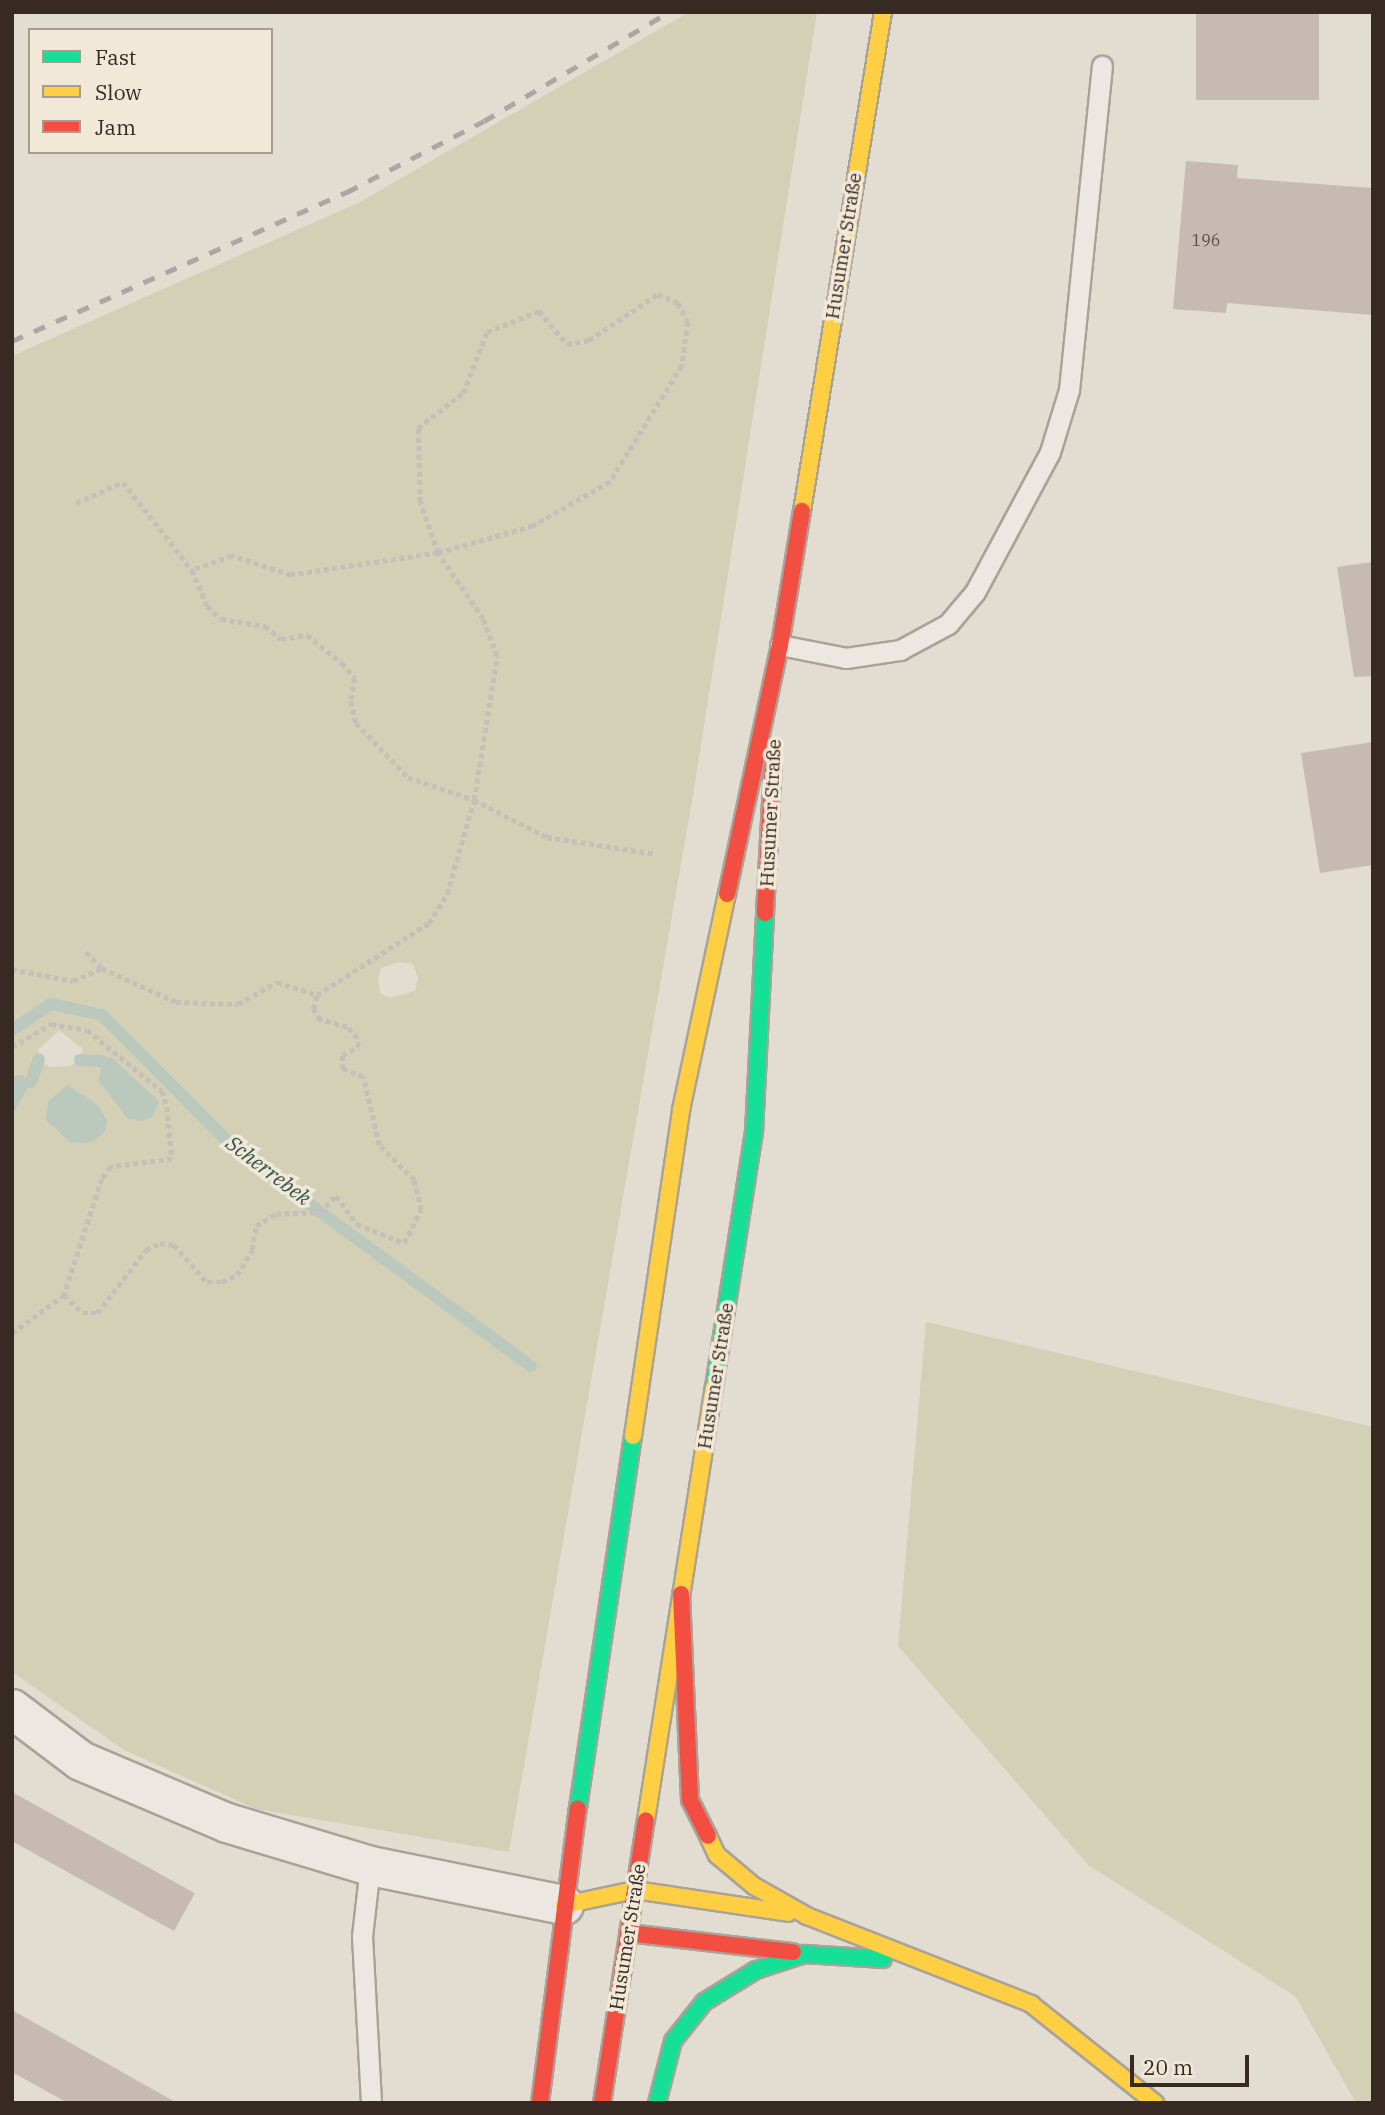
<!DOCTYPE html>
<html>
<head>
<meta charset="utf-8">
<style>
  body { margin:0 }
  #map { position:relative; width:1385px; height:2115px; overflow:hidden; background:#e2dcd1; font-family:"IBM Plex Serif",serif }
  div>[style] { position:absolute }
  .green>* { inset:0; background:#d3d0b5 }
  .water>* { inset:0; background:#bac8be }
  .stream>* { height:12px; margin:-6px; padding:0 6px; transform-origin:6px; border-radius:6px; background:#bac8be }
  .building>* { inset:0; background:#c6bab2; transform-origin:0 0 }
  .path>* { height:4.5px; margin-top:-2.25px; transform-origin:0; background:repeating-linear-gradient(90deg,#c4bfb8 0 5px,transparent 0 8.5px) }
  .roads { filter:drop-shadow(2px 0 #a8a299) drop-shadow(-2px 0 #a8a299) drop-shadow(0 2px #a8a299) drop-shadow(0 -2px #a8a299) }
  .lane>* { height:19px; margin:-9.5px; padding:0 9.5px; transform-origin:9.5px; border-radius:9.5px; background:#ece8e1 }
  .street>* { height:38px; margin:-19px; padding:0 19px; transform-origin:19px; border-radius:19px; background:#ece8e1 }
  .fast>* { height:16px; margin:-8px; padding:0 8px; transform-origin:8px; border-radius:8px; background:#16e098 }
  .slow>* { height:16px; margin:-8px; padding:0 8px; transform-origin:8px; border-radius:8px; background:#ffcf43 }
  .jam>* { height:16px; margin:-8px; padding:0 8px; transform-origin:8px; border-radius:8px; background:#f24e42 }
  .rail>* { height:5px; margin-top:-2.5px; transform-origin:0; background:repeating-linear-gradient(90deg,#aca7a2 0 12px,transparent 0 24px) }
  span { translate:-50% -50%; white-space:nowrap; text-align:center; line-height:1.15; -webkit-text-stroke:7px #f2e8d8; paint-order:stroke }
  .number-label { font-size:16px; color:#5b4e46 }
  .number-label span { -webkit-text-stroke-width:0 }
  .street-label { font-size:19px; color:#372a22 }
  .water-label { font-size:21px; color:#32554f; font-style:italic }
  .frame { position:absolute; inset:0; border:14px solid #372a22; pointer-events:none }
  .legend { position:absolute; left:28px; top:28px; width:245px; height:126px; box-sizing:border-box; background:#f2e8d8; border:2px solid #a79c8f; margin:0; padding:9px 12px; list-style:none; font-size:21px; color:#372a22 }
  .legend li { display:flex; align-items:center; gap:14px; height:35px }
  .legend b { width:35px; border:2px solid #a79c8f }
  .scale { position:absolute; left:1130px; top:2055px; width:119px; height:32px; box-sizing:border-box; border:4px solid #372a22; border-top:0; padding-left:9px; font-size:21px; line-height:24px; white-space:nowrap; color:#372a22; -webkit-text-stroke:5px #f2e8d8; paint-order:stroke }
</style>
</head>
<body>
<div id="map">
  <div class="green">
    <i style="clip-path:polygon(evenodd,689px 12px,817px 12px,693px 795px,509px 1852px,256px 1809px,124px 1750px,12px 1672px,12px 1116px,22px 1075px,12px 1076px,12px 356px,360px 202px,689px 12px,399px 962px,413px 964px,418px 978px,415px 991px,390px 998px,380px 993px,378px 978px,381px 968px,399px 962px,689px 12px,59px 1030px,83px 1049px,80px 1060px,70px 1066px,50px 1067px,39px 1059px,38px 1050px,59px 1030px)"></i>
    <i style="clip-path:polygon(926px 1322px,1373px 1427px,1373px 2103px,1356px 2103px,1295px 1996px,1088px 1865px,898px 1646px)"></i>
  </div>
  <div class="water">
    <i style="clip-path:polygon(111px 1057px,159px 1101px,153px 1116px,142px 1121px,128px 1119px,99px 1081px,102px 1061px)"></i>
    <i style="clip-path:polygon(22px 1075px,31px 1082px,12px 1116px,12px 1076px)"></i>
    <i style="clip-path:polygon(67px 1085px,98px 1105px,107px 1120px,105px 1131px,92px 1142px,71px 1143px,46px 1120px,48px 1102px)"></i>
  </div>
  <div class="stream">
    <i style="left:12px;top:1030px;width:47px;rotate:-33.7deg"></i>
    <i style="left:51px;top:1004px;width:52px;rotate:12.2deg"></i>
    <i style="left:102px;top:1015px;width:192px;rotate:45.2deg"></i>
    <i style="left:237px;top:1151px;width:364px;rotate:36.2deg"></i>
    <i style="left:80px;top:1060px;width:22px;rotate:3deg"></i>
    <i style="left:31px;top:1082px;width:24px;rotate:-71deg"></i>
  </div>
  <div class="building">
    <i style="left:1196px;top:12px;width:123px;height:88px"></i>
    <i style="clip-path:polygon(1186px 161px,1238px 165px,1237px 178px,1373px 188px,1373px 315px,1227px 303px,1226px 313px,1173px 309px)"></i>
    <i style="clip-path:polygon(1373px 562px,1373px 676px,1354px 677px,1337px 567px)"></i>
    <i style="clip-path:polygon(1373px 742px,1373px 865px,1320px 873px,1301px 753px)"></i>
    <i style="left:12px;top:1792px;width:209px;height:43px;rotate:29deg"></i>
    <i style="clip-path:polygon(12px 2010px,177px 2103px,68px 2103px,12px 2072px)"></i>
  </div>
  <div class="path">
    <i style="left:658px;top:294px;width:22px;rotate:24deg"></i>
    <i style="left:678px;top:303px;width:21px;rotate:62deg"></i>
    <i style="left:688px;top:322px;width:44px;rotate:97.8deg"></i>
    <i style="left:682px;top:366px;width:137px;rotate:121.8deg"></i>
    <i style="left:610px;top:482px;width:89px;rotate:150.3deg"></i>
    <i style="left:533px;top:526px;width:99px;rotate:164.1deg"></i>
    <i style="left:438px;top:553px;width:54px;rotate:-109.4deg"></i>
    <i style="left:420px;top:502px;width:74px;rotate:-91.5deg"></i>
    <i style="left:418px;top:428px;width:57px;rotate:-37.9deg"></i>
    <i style="left:463px;top:393px;width:66px;rotate:-68.5deg"></i>
    <i style="left:487px;top:332px;width:56px;rotate:-22deg"></i>
    <i style="left:539px;top:311px;width:43px;rotate:49.7deg"></i>
    <i style="left:567px;top:344px;width:22px;rotate:-10deg"></i>
    <i style="left:589px;top:340px;width:83px;rotate:-33.7deg"></i>
    <i style="left:76px;top:503px;width:51px;rotate:-24.1deg"></i>
    <i style="left:123px;top:482px;width:112px;rotate:51.9deg"></i>
    <i style="left:192px;top:570px;width:39px;rotate:67deg"></i>
    <i style="left:207px;top:606px;width:19px;rotate:43deg"></i>
    <i style="left:221px;top:619px;width:45px;rotate:9deg"></i>
    <i style="left:265px;top:626px;width:21px;rotate:39deg"></i>
    <i style="left:281px;top:639px;width:26px;rotate:-9deg"></i>
    <i style="left:307px;top:635px;width:45px;rotate:38.7deg"></i>
    <i style="left:342px;top:663px;width:20px;rotate:49deg"></i>
    <i style="left:355px;top:678px;width:23px;rotate:100deg"></i>
    <i style="left:351px;top:701px;width:23px;rotate:77deg"></i>
    <i style="left:356px;top:723px;width:75px;rotate:46.1deg"></i>
    <i style="left:408px;top:777px;width:70px;rotate:19.2deg"></i>
    <i style="left:474px;top:800px;width:82px;rotate:26.9deg"></i>
    <i style="left:547px;top:837px;width:110px;rotate:8.9deg"></i>
    <i style="left:86px;top:952px;width:23px;rotate:45deg"></i>
    <i style="left:102px;top:968px;width:81px;rotate:24.7deg"></i>
    <i style="left:176px;top:1002px;width:62px;rotate:1.8deg"></i>
    <i style="left:238px;top:1004px;width:45px;rotate:-29.4deg"></i>
    <i style="left:277px;top:982px;width:42px;rotate:18deg"></i>
    <i style="left:12px;top:969px;width:62px;rotate:11.1deg"></i>
    <i style="left:73px;top:981px;width:32px;rotate:-24deg"></i>
    <i style="left:12px;top:1047px;width:45px;rotate:-30.5deg"></i>
    <i style="left:51px;top:1024px;width:36px;rotate:9deg"></i>
    <i style="left:87px;top:1030px;width:97px;rotate:39.1deg"></i>
    <i style="left:162px;top:1091px;width:17px;rotate:73deg"></i>
    <i style="left:167px;top:1107px;width:52px;rotate:84.5deg"></i>
    <i style="left:172px;top:1159px;width:62px;rotate:172.5deg"></i>
    <i style="left:111px;top:1167px;width:15px;rotate:127deg"></i>
    <i style="left:102px;top:1179px;width:122px;rotate:108.1deg"></i>
    <i style="left:12px;top:1333px;width:64px;rotate:-36.2deg"></i>
    <i style="left:64px;top:1295px;width:26px;rotate:43deg"></i>
    <i style="left:83px;top:1313px;width:14px"></i>
    <i style="left:97px;top:1313px;width:80px;rotate:-52.1deg"></i>
    <i style="left:146px;top:1250px;width:16px;rotate:-27deg"></i>
    <i style="left:160px;top:1243px;width:14px;rotate:8deg"></i>
    <i style="left:174px;top:1245px;width:50px;rotate:48.3deg"></i>
    <i style="left:207px;top:1282px;width:15px"></i>
    <i style="left:222px;top:1282px;width:17px;rotate:-25deg"></i>
    <i style="left:237px;top:1275px;width:29px;rotate:-59deg"></i>
    <i style="left:252px;top:1250px;width:24px;rotate:-81deg"></i>
    <i style="left:256px;top:1226px;width:23px;rotate:-31deg"></i>
    <i style="left:276px;top:1214px;width:43px;rotate:-2.7deg"></i>
    <i style="left:319px;top:1212px;width:23px;rotate:-43deg"></i>
    <i style="left:336px;top:1196px;width:35px;rotate:53deg"></i>
    <i style="left:357px;top:1224px;width:51px;rotate:22deg"></i>
    <i style="left:404px;top:1243px;width:37px;rotate:-63deg"></i>
    <i style="left:421px;top:1210px;width:31px;rotate:-103deg"></i>
    <i style="left:414px;top:1180px;width:49px;rotate:-135deg"></i>
    <i style="left:379px;top:1145px;width:70px;rotate:-103.2deg"></i>
    <i style="left:363px;top:1077px;width:22px;rotate:-158deg"></i>
    <i style="left:343px;top:1069px;width:14px;rotate:-94deg"></i>
    <i style="left:342px;top:1055px;width:18px;rotate:-27deg"></i>
    <i style="left:358px;top:1047px;width:9px;rotate:-96deg"></i>
    <i style="left:357px;top:1038px;width:15px;rotate:-132deg"></i>
    <i style="left:347px;top:1027px;width:28px;rotate:-165deg"></i>
    <i style="left:320px;top:1020px;width:13px;rotate:-122deg"></i>
    <i style="left:313px;top:1009px;width:15px;rotate:-74deg"></i>
    <i style="left:317px;top:995px;width:133px;rotate:-32.7deg"></i>
    <i style="left:429px;top:923px;width:34px;rotate:-58deg"></i>
    <i style="left:447px;top:894px;width:98px;rotate:-74deg"></i>
    <i style="left:474px;top:800px;width:146px;rotate:-80.9deg"></i>
    <i style="left:497px;top:656px;width:40px;rotate:-111deg"></i>
    <i style="left:483px;top:619px;width:80px;rotate:-124.3deg"></i>
    <i style="left:438px;top:553px;width:149px;rotate:171.5deg"></i>
    <i style="left:291px;top:575px;width:62px;rotate:-162.1deg"></i>
    <i style="left:232px;top:556px;width:42px;rotate:160.7deg"></i>
  </div>
  <div class="roads">
    <div class="lane">
      <i style="left:780px;top:645px;width:67px;rotate:11.1deg"></i>
      <i style="left:846px;top:658px;width:55px;rotate:-8.4deg"></i>
      <i style="left:900px;top:650px;width:55px;rotate:-28.4deg"></i>
      <i style="left:948px;top:624px;width:42px;rotate:-49.8deg"></i>
      <i style="left:975px;top:592px;width:159px;rotate:-61.8deg"></i>
      <i style="left:1050px;top:452px;width:65px;rotate:-73deg"></i>
      <i style="left:1069px;top:390px;width:326px;rotate:-84.2deg"></i>
      <i style="left:370px;top:1866px;width:70px;rotate:96.5deg"></i>
      <i style="left:362px;top:1936px;width:167px;rotate:86.9deg"></i>
    </div>
    <div class="street">
      <i style="left:12px;top:1709px;width:86px;rotate:37deg"></i>
      <i style="left:81px;top:1761px;width:159px;rotate:23deg"></i>
      <i style="left:227px;top:1823px;width:149px;rotate:16.7deg"></i>
      <i style="left:370px;top:1866px;width:198px;rotate:11.4deg"></i>
    </div>
    <div class="fast">
      <i style="left:714px;top:1387px;width:258px;rotate:-81.1deg"></i>
      <i style="left:754px;top:1132px;width:219px;rotate:-87.1deg"></i>
      <i style="left:578px;top:1808px;width:376px;rotate:-81.6deg"></i>
      <i style="left:657px;top:2103px;width:64px;rotate:-75.5deg"></i>
      <i style="left:673px;top:2041px;width:50px;rotate:-51.5deg"></i>
      <i style="left:704px;top:2002px;width:61px;rotate:-31.6deg"></i>
      <i style="left:756px;top:1970px;width:52px;rotate:-18.1deg"></i>
      <i style="left:805px;top:1954px;width:78px;rotate:3.7deg"></i>
    </div>
    <div class="slow">
      <i style="left:802px;top:511px;width:506px;rotate:-80.78deg"></i>
      <i style="left:633px;top:1436px;width:330px;rotate:-81.6deg"></i>
      <i style="left:681px;top:1110px;width:221px;rotate:-78deg"></i>
      <i style="left:646px;top:1820px;width:438px;rotate:-81.1deg"></i>
      <i style="left:708px;top:1836px;width:21px;rotate:65deg"></i>
      <i style="left:717px;top:1855px;width:48px;rotate:40deg"></i>
      <i style="left:754px;top:1886px;width:61px;rotate:29.5deg"></i>
      <i style="left:807px;top:1916px;width:241px;rotate:21.4deg"></i>
      <i style="left:1031px;top:2004px;width:159px;rotate:38.6deg"></i>
      <i style="left:635px;top:1890px;width:155px;rotate:8.5deg"></i>
      <i style="left:564px;top:1905px;width:73px;rotate:-11.9deg"></i>
    </div>
    <div class="jam">
      <i style="left:727px;top:894px;width:255px;rotate:-78deg"></i>
      <i style="left:780px;top:645px;width:136px;rotate:-80.7deg"></i>
      <i style="left:765px;top:913px;width:147px;rotate:-86.9deg"></i>
      <i style="left:681px;top:1594px;width:206px;rotate:87.5deg"></i>
      <i style="left:690px;top:1800px;width:40px;rotate:63.4deg"></i>
      <i style="left:628px;top:1933px;width:166px;rotate:6.6deg"></i>
      <i style="left:540px;top:2103px;width:297px;rotate:-82.7deg"></i>
      <i style="left:602px;top:2103px;width:286px;rotate:-81.2deg"></i>
    </div>
  </div>
  <div class="rail">
    <i style="left:12px;top:341px;width:367px;rotate:-24deg"></i>
    <i style="left:347px;top:192px;width:154px;rotate:-27.4deg"></i>
    <i style="left:484px;top:121px;width:215px;rotate:-30.5deg"></i>
  </div>
  <div class="number-label">
    <span style="left:1206px;top:240px">196</span>
  </div>
  <div class="street-label">
    <span style="left:844px;top:246px;rotate:-81deg">Husumer Straße</span>
    <span style="left:771px;top:813px;rotate:-87deg">Husumer Straße</span>
    <span style="left:716px;top:1376px;rotate:-81deg">Husumer Straße</span>
    <span style="left:628px;top:1937px;rotate:-81deg">Husumer Straße</span>
  </div>
  <div class="water-label">
    <span style="left:269px;top:1170px;rotate:37deg">Scherrebek</span>
  </div>
  <div class="frame"></div>
  <ul class="legend">
  <li><b style="height:9px;background:#16e098"></b>Fast</li>
  <li><b style="height:9px;background:#ffcf43"></b>Slow</li>
  <li><b style="height:9px;background:#f24e42"></b>Jam</li>
  </ul>
  <div class="scale">20 m</div>
</div>
</body>
</html>
